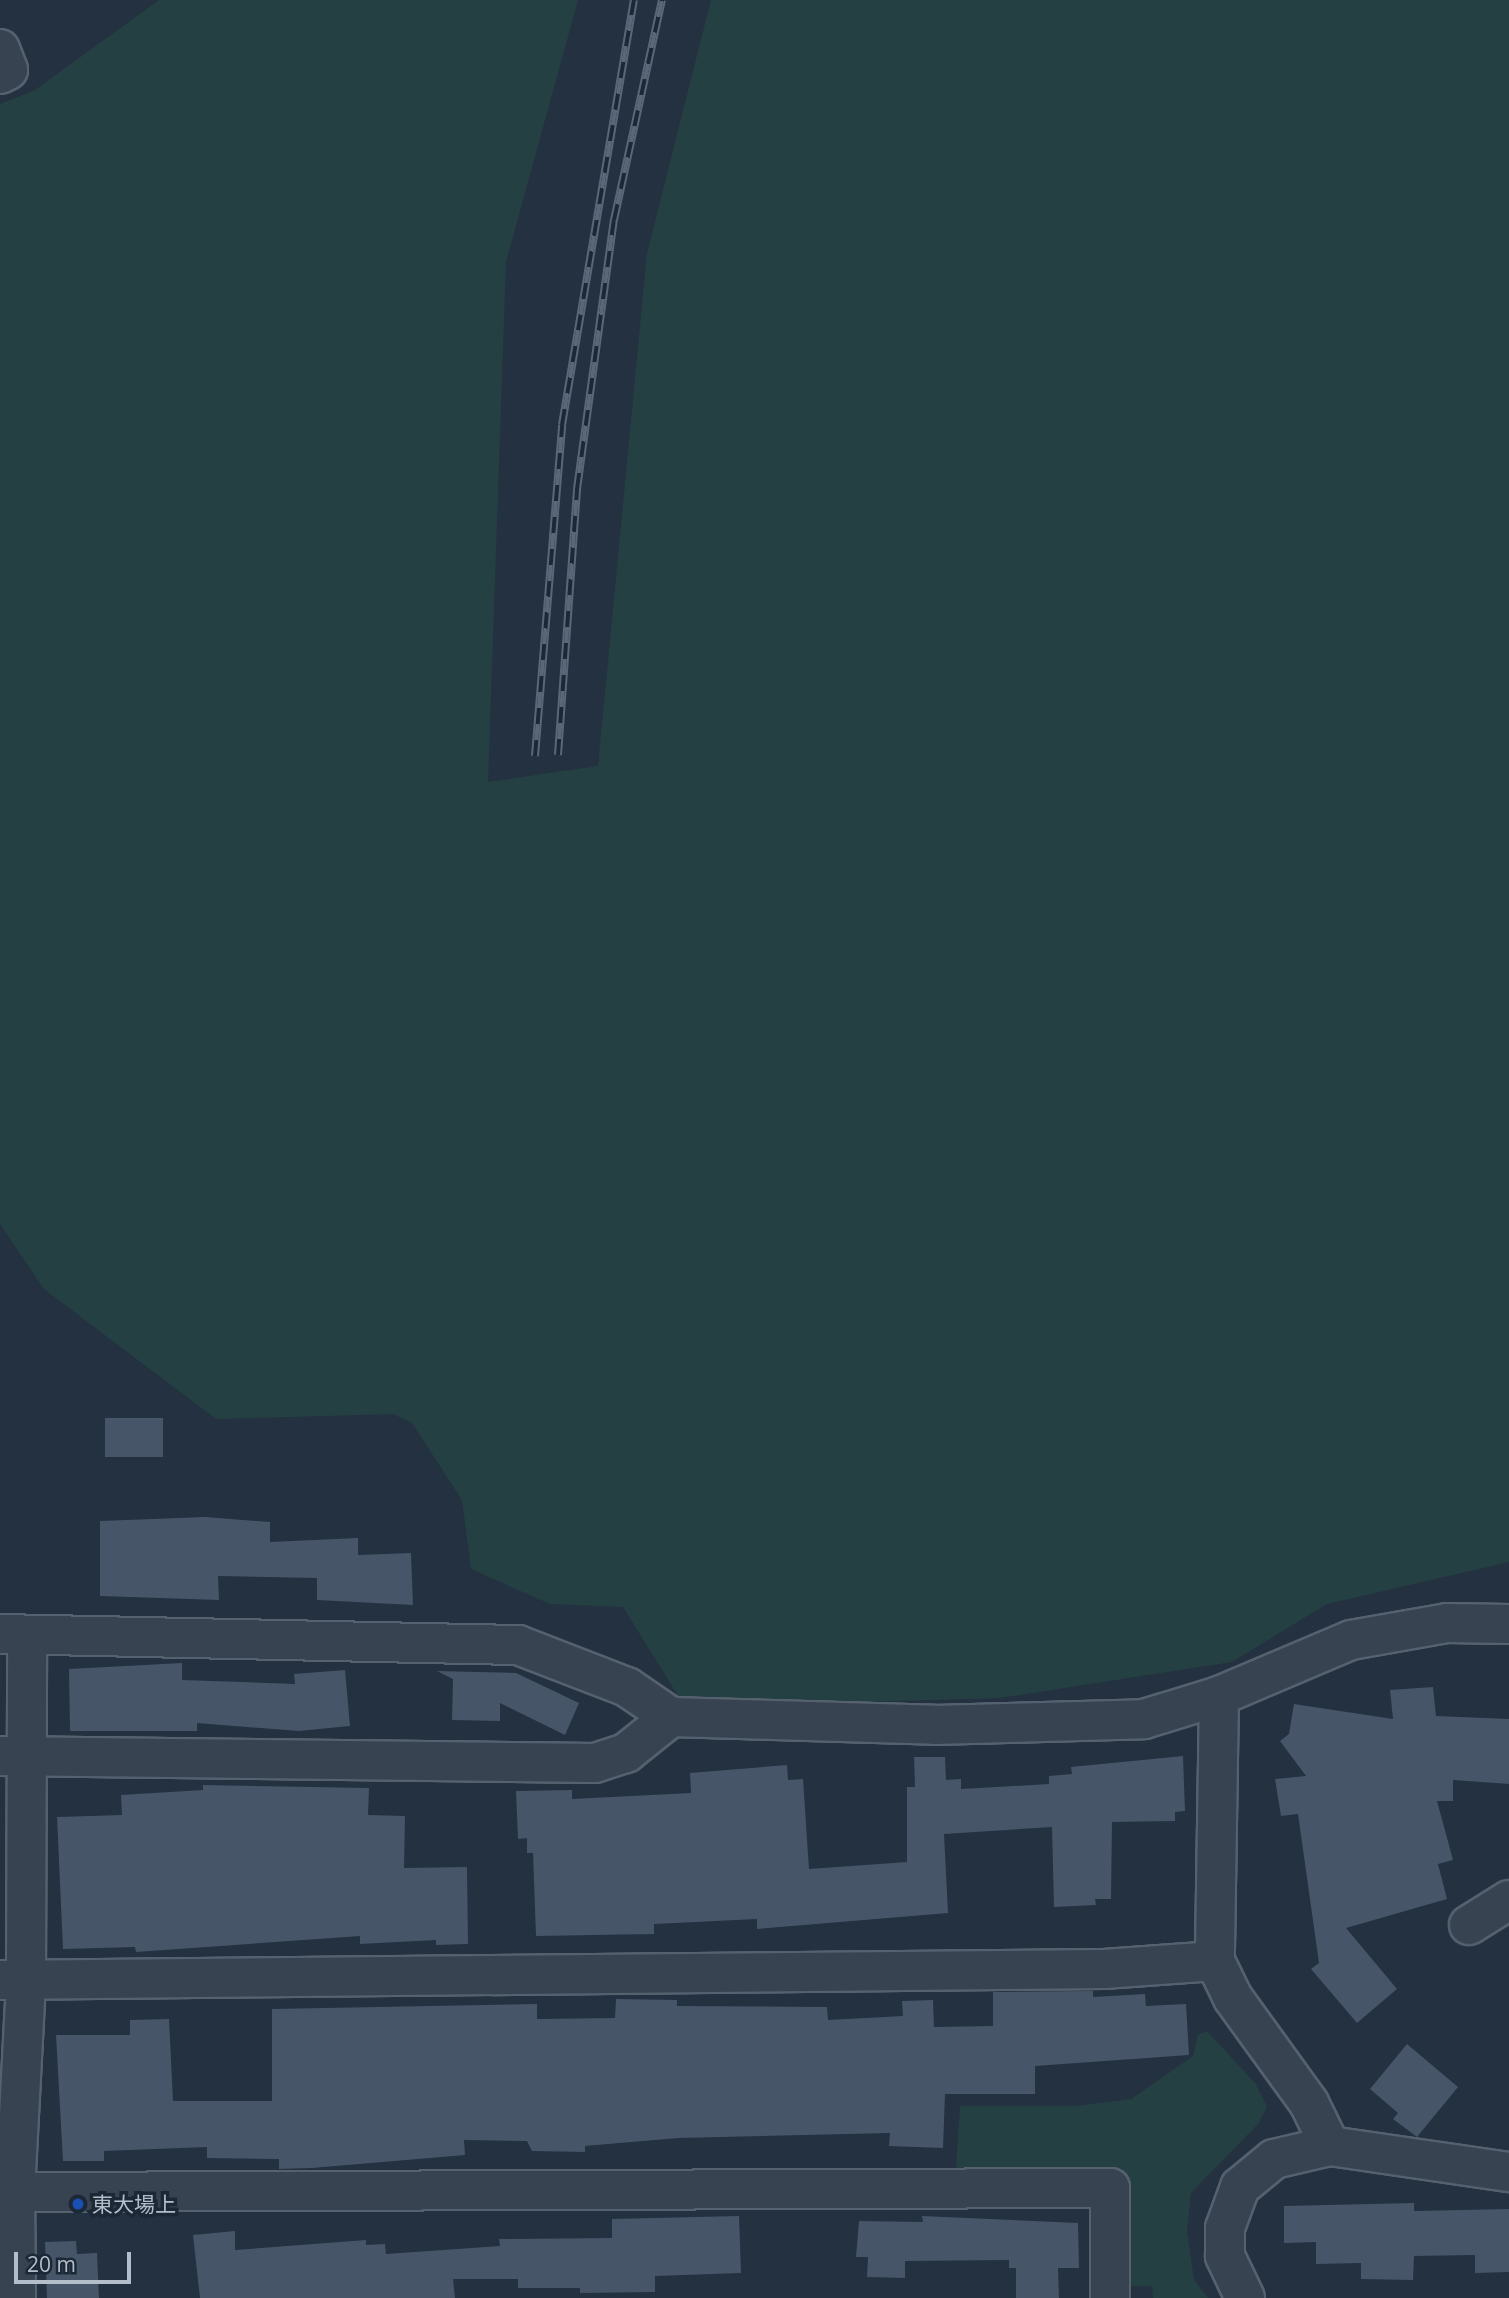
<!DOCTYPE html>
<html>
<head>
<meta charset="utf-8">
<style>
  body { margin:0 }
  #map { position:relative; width:1509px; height:2298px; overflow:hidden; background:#233141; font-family:"Open Sans","Noto Sans JP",sans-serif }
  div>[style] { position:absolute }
  .green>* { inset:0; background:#254042 }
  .building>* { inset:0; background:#465568; transform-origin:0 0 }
  .roads { filter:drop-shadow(2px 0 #55616e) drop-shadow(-2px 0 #55616e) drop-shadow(0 2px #55616e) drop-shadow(0 -2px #55616e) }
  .minor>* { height:38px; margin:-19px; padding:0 19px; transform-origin:19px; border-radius:19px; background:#374351 }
  .rail>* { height:8px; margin-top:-4px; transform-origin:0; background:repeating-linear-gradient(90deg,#1c2836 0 16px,#596778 0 32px); box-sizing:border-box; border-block:2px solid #596778 }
  .dots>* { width:19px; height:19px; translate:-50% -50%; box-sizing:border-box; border:4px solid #1c2836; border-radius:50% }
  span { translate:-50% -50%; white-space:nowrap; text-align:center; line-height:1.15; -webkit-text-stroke:7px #1c2836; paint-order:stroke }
  .poi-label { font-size:21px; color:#b4becb }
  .left { translate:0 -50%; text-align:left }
  .scale { position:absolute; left:14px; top:2252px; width:117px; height:32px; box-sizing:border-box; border:4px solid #b4becb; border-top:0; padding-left:9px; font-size:21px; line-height:24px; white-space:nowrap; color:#b4becb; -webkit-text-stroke:5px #1c2836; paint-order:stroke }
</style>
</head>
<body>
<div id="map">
  <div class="green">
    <i style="clip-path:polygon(159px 0,578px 0,506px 262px,488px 782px,598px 766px,647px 253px,711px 0,1509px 0,1509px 1562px,1327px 1604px,1232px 1662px,1000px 1698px,685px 1707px,623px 1607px,550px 1604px,471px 1569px,462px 1500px,412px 1423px,393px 1414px,216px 1419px,44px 1289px,0 1224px,0 104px,35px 90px)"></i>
    <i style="clip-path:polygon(1207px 2031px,1255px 2083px,1267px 2106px,1259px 2123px,1191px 2193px,1187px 2232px,1194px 2280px,1208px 2298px,1153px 2298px,1152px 2286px,1127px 2286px,1120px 2175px,955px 2182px,960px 2106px,1075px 2106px,1131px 2099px,1193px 2056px,1198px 2035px)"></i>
  </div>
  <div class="building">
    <i style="left:105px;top:1418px;width:58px;height:39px"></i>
    <i style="clip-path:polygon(205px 1517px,270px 1522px,270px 1542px,358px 1538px,358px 1555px,411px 1553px,413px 1605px,317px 1600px,317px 1578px,218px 1576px,219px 1600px,100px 1596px,100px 1521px)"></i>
    <i style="clip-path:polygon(182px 1663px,182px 1680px,295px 1684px,294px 1674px,345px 1670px,350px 1726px,299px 1731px,197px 1723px,197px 1731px,70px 1731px,69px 1669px)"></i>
    <i style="clip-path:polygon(437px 1671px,516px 1673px,579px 1703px,565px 1735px,500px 1703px,500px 1721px,452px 1720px,453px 1679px)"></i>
    <i style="clip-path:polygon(1433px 1687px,1436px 1716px,1509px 1719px,1509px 1784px,1453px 1780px,1453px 1801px,1437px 1801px,1453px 1860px,1438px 1864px,1447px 1899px,1346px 1928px,1397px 1989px,1357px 2023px,1311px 1969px,1319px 1963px,1298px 1814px,1281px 1816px,1275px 1779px,1306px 1776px,1280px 1741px,1289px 1734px,1294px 1704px,1393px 1719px,1390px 1690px)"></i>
    <i style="clip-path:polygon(1183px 1756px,1185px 1811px,1175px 1812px,1175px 1821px,1112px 1822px,1111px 1899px,1095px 1899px,1096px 1905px,1054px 1907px,1052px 1827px,944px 1834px,948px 1913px,757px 1929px,757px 1919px,654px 1924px,654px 1934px,536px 1936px,533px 1853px,527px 1853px,527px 1838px,518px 1839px,516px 1791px,572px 1790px,572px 1799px,691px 1793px,690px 1773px,787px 1765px,788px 1780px,803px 1779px,809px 1869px,907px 1862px,907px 1787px,915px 1787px,914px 1757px,945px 1757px,946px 1780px,961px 1779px,961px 1789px,1049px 1784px,1049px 1776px,1072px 1774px,1071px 1767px)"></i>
    <i style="clip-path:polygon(203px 1785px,369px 1788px,368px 1815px,405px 1816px,404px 1868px,467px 1867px,468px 1944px,436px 1945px,436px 1940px,360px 1944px,360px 1936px,136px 1952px,135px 1947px,63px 1949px,57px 1817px,122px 1815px,121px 1795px,203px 1790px)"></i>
    <i style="clip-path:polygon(1093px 1991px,1093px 1997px,1145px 1994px,1146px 2006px,1186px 2004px,1189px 2055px,1035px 2066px,1035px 2094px,945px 2094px,943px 2148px,889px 2146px,890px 2133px,678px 2138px,585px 2146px,585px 2152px,532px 2151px,527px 2141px,464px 2140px,465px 2155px,312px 2168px,279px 2169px,279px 2159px,207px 2158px,207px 2147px,104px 2151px,104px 2161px,63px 2161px,56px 2035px,130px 2035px,130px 2020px,169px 2019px,173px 2101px,272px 2101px,272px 2009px,537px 2004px,537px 2019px,615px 2018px,616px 1999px,677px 2000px,677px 2006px,827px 2007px,828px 2020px,903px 2016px,902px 2001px,933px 2000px,934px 2027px,993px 2026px,993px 1992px)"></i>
    <i style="clip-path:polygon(1407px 2044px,1458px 2087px,1417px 2137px,1393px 2119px,1398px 2113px,1370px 2089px)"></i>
    <i style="clip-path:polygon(1414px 2203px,1414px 2211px,1509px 2209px,1509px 2272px,1475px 2273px,1475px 2255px,1414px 2256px,1413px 2280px,1361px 2279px,1361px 2263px,1316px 2264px,1316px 2242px,1284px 2243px,1284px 2206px)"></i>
    <i style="clip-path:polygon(739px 2216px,741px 2273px,655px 2276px,655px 2292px,580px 2293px,580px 2288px,518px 2288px,518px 2279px,453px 2279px,455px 2298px,200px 2298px,193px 2235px,235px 2231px,235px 2250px,366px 2240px,366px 2245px,385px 2244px,386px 2254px,500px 2246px,499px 2239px,612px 2238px,612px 2219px)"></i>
    <i style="clip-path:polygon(922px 2216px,1078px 2223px,1079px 2268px,1058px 2268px,1059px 2298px,1016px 2298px,1016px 2268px,1009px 2268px,1009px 2260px,905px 2261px,905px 2278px,867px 2277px,868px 2257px,856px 2257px,859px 2221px,923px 2222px)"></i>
    <i style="clip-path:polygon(76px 2241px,77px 2254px,97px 2253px,99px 2298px,47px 2298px,45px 2242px)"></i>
  </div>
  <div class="roads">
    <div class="minor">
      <i style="left:0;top:49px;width:22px;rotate:69deg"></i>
      <i style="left:8px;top:70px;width:9px;rotate:153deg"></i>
      <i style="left:0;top:1634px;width:518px;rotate:1.22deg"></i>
      <i style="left:518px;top:1645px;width:117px;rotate:21.1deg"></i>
      <i style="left:627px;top:1687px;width:53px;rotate:34.3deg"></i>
      <i style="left:671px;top:1717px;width:264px;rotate:1.7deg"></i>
      <i style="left:935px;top:1725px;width:209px;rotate:-1.6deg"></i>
      <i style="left:1144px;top:1719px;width:78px;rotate:-17deg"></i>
      <i style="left:1219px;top:1696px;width:143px;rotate:-23deg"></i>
      <i style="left:1351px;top:1640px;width:97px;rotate:-10deg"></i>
      <i style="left:1447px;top:1623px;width:62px;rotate:0.9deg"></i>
      <i style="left:1219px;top:1696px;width:265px;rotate:90.9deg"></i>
      <i style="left:1215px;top:1961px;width:41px;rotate:64.1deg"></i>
      <i style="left:1233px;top:1998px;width:130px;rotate:54.1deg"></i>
      <i style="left:1309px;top:2103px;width:48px;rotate:64deg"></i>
      <i style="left:1330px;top:2146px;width:181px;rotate:8.3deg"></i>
      <i style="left:0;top:1756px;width:595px;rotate:0.67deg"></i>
      <i style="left:595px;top:1763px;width:33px;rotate:-18deg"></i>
      <i style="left:626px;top:1753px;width:58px;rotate:-38.7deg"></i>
      <i style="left:1469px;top:1925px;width:47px;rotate:-32deg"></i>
      <i style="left:0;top:1980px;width:1104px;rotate:-0.57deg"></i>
      <i style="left:1104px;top:1969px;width:111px;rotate:-4.1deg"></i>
      <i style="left:15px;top:2192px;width:1095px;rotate:-0.21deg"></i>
      <i style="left:1110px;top:2188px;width:110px;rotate:90deg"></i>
      <i style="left:16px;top:2298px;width:106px;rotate:-90.5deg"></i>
      <i style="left:15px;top:2192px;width:212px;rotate:-87deg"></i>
      <i style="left:26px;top:1980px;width:344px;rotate:-89.8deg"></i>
      <i style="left:1245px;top:2298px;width:47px;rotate:-115.5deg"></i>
      <i style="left:1225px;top:2256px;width:28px;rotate:-90deg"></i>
      <i style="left:1225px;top:2228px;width:44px;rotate:-69.9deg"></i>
      <i style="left:1240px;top:2187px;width:44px;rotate:-39.5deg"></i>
      <i style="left:1274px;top:2159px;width:57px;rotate:-13.1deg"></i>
    </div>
  </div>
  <div class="rail">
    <i style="left:558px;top:755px;width:267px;rotate:-85.9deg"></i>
    <i style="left:577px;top:489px;width:272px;rotate:-82.2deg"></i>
    <i style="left:614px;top:220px;width:225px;rotate:-77.7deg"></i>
    <i style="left:535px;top:756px;width:332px;rotate:-85.3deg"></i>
    <i style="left:562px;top:425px;width:431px;rotate:-80.4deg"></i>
  </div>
  <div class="dots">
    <i style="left:78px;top:2204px;background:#1a4fb4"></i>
  </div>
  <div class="poi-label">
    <span class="left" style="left:92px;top:2204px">東大場上</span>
  </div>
  <div class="scale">20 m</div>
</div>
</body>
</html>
